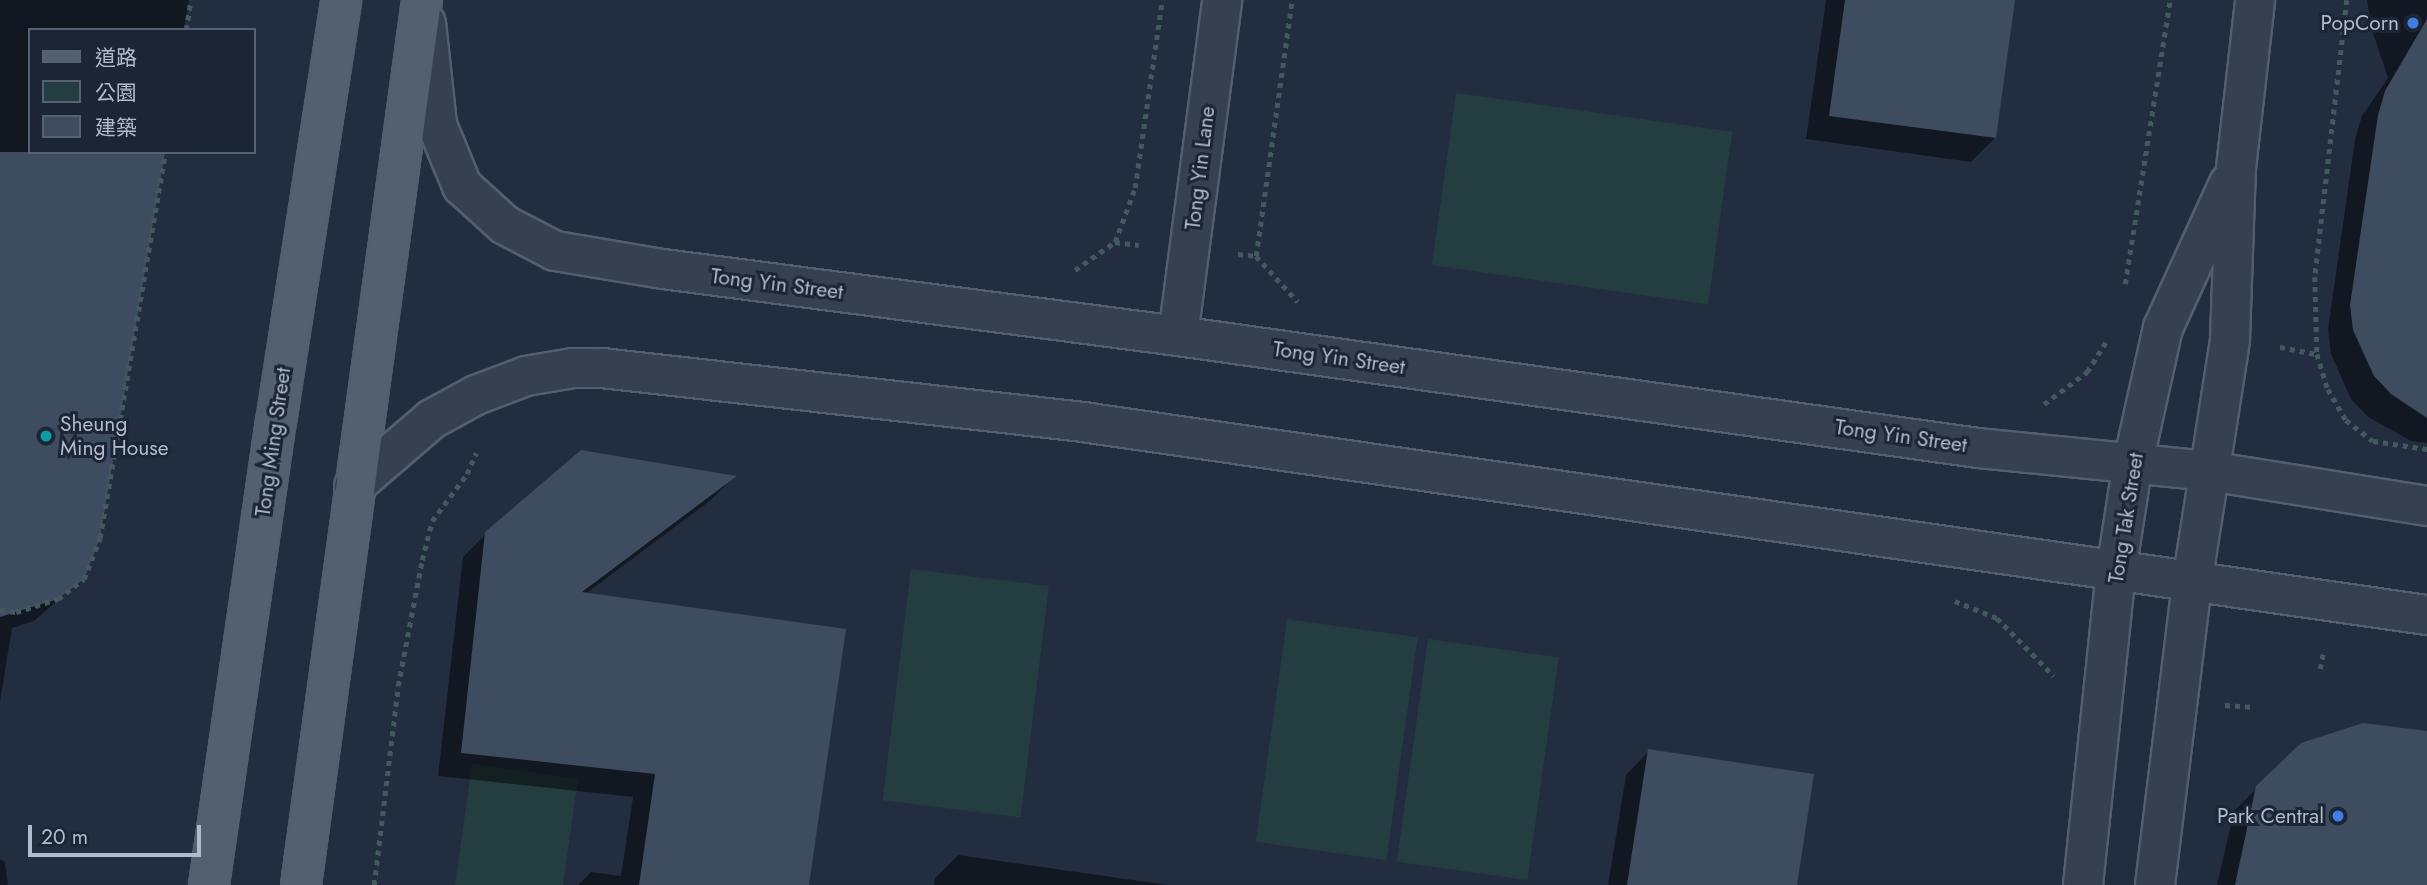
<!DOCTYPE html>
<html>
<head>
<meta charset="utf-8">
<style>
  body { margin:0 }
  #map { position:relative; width:2427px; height:885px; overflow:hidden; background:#222e40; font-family:Jost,"Noto Sans TC",sans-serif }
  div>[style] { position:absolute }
  .green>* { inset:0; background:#243d41; transform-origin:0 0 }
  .shadow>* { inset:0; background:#0007 }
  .building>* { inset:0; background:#3e4c60 }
  .path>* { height:4.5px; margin-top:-2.25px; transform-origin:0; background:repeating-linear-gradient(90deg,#425a5e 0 5px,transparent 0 10px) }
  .roads { filter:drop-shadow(2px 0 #545e6e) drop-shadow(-2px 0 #545e6e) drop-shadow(0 2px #545e6e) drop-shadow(0 -2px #545e6e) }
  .minor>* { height:38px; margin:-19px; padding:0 19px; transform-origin:19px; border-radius:19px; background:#364050 }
  .major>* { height:38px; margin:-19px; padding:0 19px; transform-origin:19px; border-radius:19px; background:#545f70 }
  .dots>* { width:19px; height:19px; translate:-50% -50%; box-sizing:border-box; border:4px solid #1b2535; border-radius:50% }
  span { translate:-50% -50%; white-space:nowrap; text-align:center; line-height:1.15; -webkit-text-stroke:6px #1b2535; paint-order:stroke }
  .poi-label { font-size:21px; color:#b2bbcb }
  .right { translate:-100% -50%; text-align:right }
  .left { translate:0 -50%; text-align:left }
  .street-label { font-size:21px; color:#b2bbcb }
  .legend { position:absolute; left:28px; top:28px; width:228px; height:126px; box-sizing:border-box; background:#1b2535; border:2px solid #576171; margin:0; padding:9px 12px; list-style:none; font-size:21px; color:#b2bbcb }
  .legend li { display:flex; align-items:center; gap:14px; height:35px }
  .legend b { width:35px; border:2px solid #576171 }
  .scale { position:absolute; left:28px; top:825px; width:173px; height:32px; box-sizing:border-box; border:4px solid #b2bbcb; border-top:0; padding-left:9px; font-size:21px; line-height:24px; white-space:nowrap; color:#b2bbcb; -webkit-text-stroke:5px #1b2535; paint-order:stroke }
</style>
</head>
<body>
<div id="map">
  <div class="green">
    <i style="left:1456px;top:93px;width:279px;height:174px;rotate:8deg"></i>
    <i style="left:911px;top:569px;width:139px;height:233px;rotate:7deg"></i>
    <i style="left:1287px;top:619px;width:132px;height:225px;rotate:8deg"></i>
    <i style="left:1428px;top:639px;width:132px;height:225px;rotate:8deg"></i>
    <i style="left:472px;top:764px;width:107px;height:122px;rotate:8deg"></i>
  </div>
  <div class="shadow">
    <i style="clip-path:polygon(0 0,189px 0,184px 30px,30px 30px,30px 152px,83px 578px,34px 621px,12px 628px,0 702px)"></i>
    <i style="clip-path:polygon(1826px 0,2014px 0,1995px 138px,1971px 162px,1806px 139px)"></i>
    <i style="clip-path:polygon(2367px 0,2427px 0,2427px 443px,2411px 441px,2368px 417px,2351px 399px,2331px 354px,2328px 330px,2355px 139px,2362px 116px,2388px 78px,2372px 30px)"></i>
    <i style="clip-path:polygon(733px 478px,711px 500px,585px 594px,807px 885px,578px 885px,591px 872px,621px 876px,633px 797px,438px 776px,463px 557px,487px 533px)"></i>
    <i style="clip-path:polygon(2427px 733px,2427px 885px,2217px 885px,2234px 811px,2257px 788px)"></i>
    <i style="clip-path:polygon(1649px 751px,1795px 885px,1608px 885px,1626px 775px)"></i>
    <i style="clip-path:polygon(958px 855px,1168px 885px,934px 885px,935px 878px)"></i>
    <i style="clip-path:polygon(0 859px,5px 862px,8px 885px,0 885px)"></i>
  </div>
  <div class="building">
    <i style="clip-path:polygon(1845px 0,2015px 0,1996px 138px,1829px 116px)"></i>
    <i style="clip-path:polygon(2427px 19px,2427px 418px,2391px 394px,2374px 376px,2353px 330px,2350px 305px,2378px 115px,2385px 91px)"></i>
    <i style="clip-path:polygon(0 152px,165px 152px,100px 538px,84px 579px,58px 599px,0 617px)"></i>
    <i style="clip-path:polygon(581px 450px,737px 476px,582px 592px,846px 629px,809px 885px,639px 885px,655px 774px,461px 753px,485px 532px)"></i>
    <i style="clip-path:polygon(2363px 723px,2427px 731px,2427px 885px,2235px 885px,2256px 786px,2301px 743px)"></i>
    <i style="clip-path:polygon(1648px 749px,1814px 774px,1797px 885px,1627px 885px)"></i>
  </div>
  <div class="path">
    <i style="left:2347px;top:0;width:279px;rotate:96.6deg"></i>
    <i style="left:2315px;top:277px;width:77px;rotate:88.5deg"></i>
    <i style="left:2317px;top:354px;width:37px;rotate:73deg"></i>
    <i style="left:2328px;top:389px;width:36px;rotate:60deg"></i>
    <i style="left:2346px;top:420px;width:34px;rotate:38deg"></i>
    <i style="left:186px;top:30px;width:30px;rotate:-81deg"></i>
    <i style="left:1115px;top:242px;width:58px;rotate:-69.7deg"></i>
    <i style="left:1135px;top:188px;width:190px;rotate:-81.8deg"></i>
    <i style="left:1115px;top:242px;width:24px;rotate:7deg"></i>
    <i style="left:1238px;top:254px;width:18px;rotate:6deg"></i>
    <i style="left:1256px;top:256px;width:62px;rotate:47.6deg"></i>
    <i style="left:1256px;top:256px;width:259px;rotate:-82deg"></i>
    <i style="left:1075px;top:270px;width:49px;rotate:-35deg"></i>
    <i style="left:2125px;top:284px;width:288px;rotate:-81deg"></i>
    <i style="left:2280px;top:347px;width:38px;rotate:11deg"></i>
    <i style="left:2044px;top:404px;width:54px;rotate:-36.7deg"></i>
    <i style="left:2087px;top:372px;width:36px;rotate:-58deg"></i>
    <i style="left:2373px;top:441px;width:55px;rotate:8.4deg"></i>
    <i style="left:1955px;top:601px;width:45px;rotate:22deg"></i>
    <i style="left:1997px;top:618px;width:81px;rotate:45.5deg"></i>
    <i style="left:0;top:610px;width:16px;rotate:7deg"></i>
    <i style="left:16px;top:612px;width:44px;rotate:-17.2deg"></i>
    <i style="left:58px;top:599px;width:33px;rotate:-38deg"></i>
    <i style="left:84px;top:579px;width:44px;rotate:-68.7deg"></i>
    <i style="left:100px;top:538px;width:391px;rotate:-80.4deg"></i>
    <i style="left:2320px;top:669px;width:20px;rotate:-79deg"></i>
    <i style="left:2225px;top:705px;width:29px;rotate:4deg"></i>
    <i style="left:374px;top:885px;width:200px;rotate:-83.1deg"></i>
    <i style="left:398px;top:686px;width:128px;rotate:-79.2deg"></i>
    <i style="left:422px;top:560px;width:40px;rotate:-75.6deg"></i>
    <i style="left:432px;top:521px;width:59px;rotate:-53.3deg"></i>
    <i style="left:467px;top:474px;width:23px;rotate:-67deg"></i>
  </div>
  <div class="roads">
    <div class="minor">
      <i style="left:426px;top:23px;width:103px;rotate:83.8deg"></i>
      <i style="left:437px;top:125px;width:66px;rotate:67.7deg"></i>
      <i style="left:462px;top:186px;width:58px;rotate:42.2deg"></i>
      <i style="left:505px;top:225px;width:56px;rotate:27.5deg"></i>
      <i style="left:555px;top:251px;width:109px;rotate:9.5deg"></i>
      <i style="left:663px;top:269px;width:519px;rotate:7.41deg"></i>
      <i style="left:1178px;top:336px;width:808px;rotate:7.97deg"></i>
      <i style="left:1978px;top:448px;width:232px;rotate:5.7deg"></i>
      <i style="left:2209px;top:471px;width:221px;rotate:9.1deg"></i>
      <i style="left:1178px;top:336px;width:339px;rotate:-82.5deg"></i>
      <i style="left:354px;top:486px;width:103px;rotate:-40.7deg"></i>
      <i style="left:432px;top:419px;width:50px;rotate:-28.6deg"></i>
      <i style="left:476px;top:395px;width:53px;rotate:-20.8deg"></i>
      <i style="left:526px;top:376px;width:48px;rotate:-9.7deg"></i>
      <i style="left:573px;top:368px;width:29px"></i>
      <i style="left:602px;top:368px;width:490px;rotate:6.4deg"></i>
      <i style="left:1089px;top:423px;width:1352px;rotate:8.17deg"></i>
      <i style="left:2083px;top:885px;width:316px;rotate:-84deg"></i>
      <i style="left:2116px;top:571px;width:109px;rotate:-81.1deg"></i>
      <i style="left:2133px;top:463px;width:138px;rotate:-77.5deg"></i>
      <i style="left:2163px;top:328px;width:159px;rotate:-65.5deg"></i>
      <i style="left:2155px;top:885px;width:304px;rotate:-83deg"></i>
      <i style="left:2192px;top:583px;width:247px;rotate:-81.1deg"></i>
      <i style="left:2230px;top:339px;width:171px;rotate:-88deg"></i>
      <i style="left:2236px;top:168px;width:169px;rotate:-83.5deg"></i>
    </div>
    <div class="major">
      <i style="left:209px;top:885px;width:468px;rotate:-81.8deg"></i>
      <i style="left:276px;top:422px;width:427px;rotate:-81.2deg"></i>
      <i style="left:301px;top:885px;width:893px;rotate:-82.21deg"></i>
    </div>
  </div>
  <div class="dots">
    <i style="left:2413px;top:23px;background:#3f7fe0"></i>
    <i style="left:46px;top:436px;background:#0f9aa8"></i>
    <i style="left:2338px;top:816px;background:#3f7fe0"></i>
  </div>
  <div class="poi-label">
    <span class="right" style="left:2399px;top:23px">PopCorn</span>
    <span class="left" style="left:60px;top:436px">Sheung<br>Ming House</span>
    <span class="right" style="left:2324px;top:816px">Park Central</span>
  </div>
  <div class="street-label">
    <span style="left:1200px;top:168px;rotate:-83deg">Tong Yin Lane</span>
    <span style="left:777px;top:284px;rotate:7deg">Tong Yin Street</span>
    <span style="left:1339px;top:358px;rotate:8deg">Tong Yin Street</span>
    <span style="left:1901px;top:436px;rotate:8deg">Tong Yin Street</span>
    <span style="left:273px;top:442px;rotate:-82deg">Tong Ming Street</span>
    <span style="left:2126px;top:518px;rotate:-81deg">Tong Tak Street</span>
  </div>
  <ul class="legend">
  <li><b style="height:9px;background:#545f70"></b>道路</li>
  <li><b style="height:19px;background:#243d41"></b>公園</li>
  <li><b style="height:19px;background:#3e4c60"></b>建築</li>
  </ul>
  <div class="scale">20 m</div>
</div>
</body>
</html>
